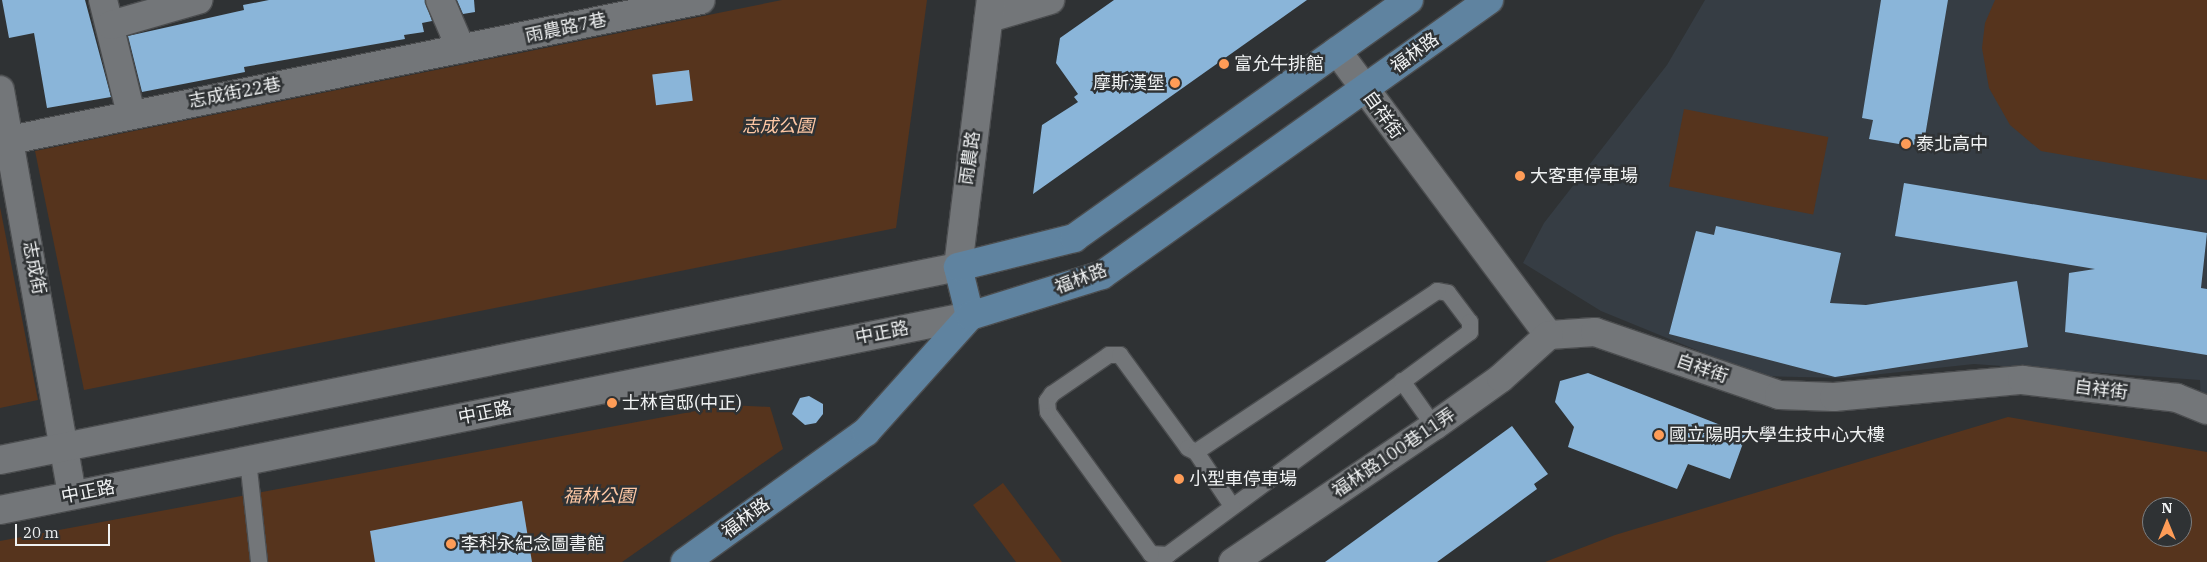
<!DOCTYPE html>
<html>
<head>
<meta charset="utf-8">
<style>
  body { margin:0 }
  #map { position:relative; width:2207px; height:562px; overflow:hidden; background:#2f3234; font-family:"IBM Plex Serif","Noto Sans TC",serif }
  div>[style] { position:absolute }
  .built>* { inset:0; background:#363d44 }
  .green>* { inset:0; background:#56341d; transform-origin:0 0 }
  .building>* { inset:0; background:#8ab5d9; transform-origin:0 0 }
  .roads { filter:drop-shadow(1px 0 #4b4d4f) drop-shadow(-1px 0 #4b4d4f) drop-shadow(0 1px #4b4d4f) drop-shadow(0 -1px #4b4d4f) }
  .lane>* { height:16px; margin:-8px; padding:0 8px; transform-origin:8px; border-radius:8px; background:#737679 }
  .street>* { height:28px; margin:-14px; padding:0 14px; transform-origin:14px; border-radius:14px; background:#737679 }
  .secondary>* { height:28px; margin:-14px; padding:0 14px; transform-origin:14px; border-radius:14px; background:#737679 }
  .primary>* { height:28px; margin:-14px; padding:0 14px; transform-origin:14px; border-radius:14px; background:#5f83a0 }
  .dots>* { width:14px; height:14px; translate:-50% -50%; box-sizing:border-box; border:2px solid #2f3234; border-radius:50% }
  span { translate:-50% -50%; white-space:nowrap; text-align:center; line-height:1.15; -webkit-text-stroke:5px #2f3234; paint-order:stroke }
  .street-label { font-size:18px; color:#eff1f2 }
  .poi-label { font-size:18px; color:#eff1f2 }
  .left { translate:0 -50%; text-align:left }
  .right { translate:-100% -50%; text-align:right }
  .park-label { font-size:18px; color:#fec7a4; font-style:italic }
  .north { position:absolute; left:2142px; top:497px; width:50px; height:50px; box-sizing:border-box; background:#2f3234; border:1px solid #7c7e80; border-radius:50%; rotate:0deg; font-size:14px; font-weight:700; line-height:20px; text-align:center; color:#eff1f2 }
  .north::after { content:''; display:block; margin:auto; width:18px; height:22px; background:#fe9c57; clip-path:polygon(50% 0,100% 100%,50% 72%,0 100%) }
  .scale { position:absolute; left:15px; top:524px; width:95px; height:22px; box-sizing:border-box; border:2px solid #eff1f2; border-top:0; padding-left:6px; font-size:15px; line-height:18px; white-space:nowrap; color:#eff1f2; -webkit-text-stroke:4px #2f3234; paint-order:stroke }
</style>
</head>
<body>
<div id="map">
  <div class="built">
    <i style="clip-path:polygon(1705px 0,2207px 0,2207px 406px,2201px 406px,2200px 380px,1974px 364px,1844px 378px,1760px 376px,1601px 311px,1523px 263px,1544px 223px,1667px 65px)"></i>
  </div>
  <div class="green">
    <i style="clip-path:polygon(782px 0,927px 0,896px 228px,84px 390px,35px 151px)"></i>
    <i style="clip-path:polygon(1995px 0,2207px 0,2207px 180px,2041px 151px,2010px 125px,1989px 88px,1982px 48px,1985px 23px)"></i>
    <i style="left:1684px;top:109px;width:147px;height:79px;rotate:11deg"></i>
    <i style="clip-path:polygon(0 207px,38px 400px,0 408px)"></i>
    <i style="clip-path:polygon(728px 405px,770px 407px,783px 449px,622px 562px,0 562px,0 541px)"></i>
    <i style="clip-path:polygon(evenodd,2008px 417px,2207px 452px,2207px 562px,1545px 562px,1615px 535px,2008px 417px,2152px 507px,2182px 507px,2182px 537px,2152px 537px,2152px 507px)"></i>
    <i style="clip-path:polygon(1003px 483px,1062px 562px,1016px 562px,973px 505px)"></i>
  </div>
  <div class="building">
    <i style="clip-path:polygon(2px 0,85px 0,111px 97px,47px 108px,34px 33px,9px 38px)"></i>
    <i style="clip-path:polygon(269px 0,425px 0,432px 21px,422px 23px,424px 32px,404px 35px,405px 39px,244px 67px,245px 72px,142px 92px,128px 36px,244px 10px,243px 5px)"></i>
    <i style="clip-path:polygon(457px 0,474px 0,475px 12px,463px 14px)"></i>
    <i style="clip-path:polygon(1114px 0,1307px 0,1033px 194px,1042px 125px,1078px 102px,1074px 97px,1078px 94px,1056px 63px,1060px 38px)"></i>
    <i style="clip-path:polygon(1881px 0,1948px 0,1923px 148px,1869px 139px,1873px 120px,1862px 118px)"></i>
    <i style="left:689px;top:70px;width:31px;height:37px;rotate:83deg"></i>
    <i style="clip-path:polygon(1904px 183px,2207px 233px,2201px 288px,2207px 289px,2207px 355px,2065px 332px,2069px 273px,2095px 269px,1895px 236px)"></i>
    <i style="clip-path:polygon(1716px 226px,1841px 253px,1830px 303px,1866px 305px,2017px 281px,2028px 347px,1835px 377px,1669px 334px,1696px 231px,1714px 235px)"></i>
    <i style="clip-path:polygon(1588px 373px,1746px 435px,1730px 479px,1688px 464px,1677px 489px,1568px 447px,1574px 427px,1555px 402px,1560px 381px)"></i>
    <i style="clip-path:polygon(809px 396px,823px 404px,823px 414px,816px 423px,805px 425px,792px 414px,800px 398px)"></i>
    <i style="clip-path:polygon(1512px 426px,1548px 474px,1534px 484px,1537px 489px,1488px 525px,1437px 562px,1325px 562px)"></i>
    <i style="clip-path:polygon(522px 501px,532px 562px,375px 562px,370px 531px)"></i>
  </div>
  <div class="roads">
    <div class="lane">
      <i style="left:1437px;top:291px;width:11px;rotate:10deg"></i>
      <i style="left:1448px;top:293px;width:36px;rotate:53deg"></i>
      <i style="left:1470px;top:322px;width:10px;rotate:90deg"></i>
      <i style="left:1470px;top:332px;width:375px;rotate:143.6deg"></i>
      <i style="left:1168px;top:555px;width:17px;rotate:-177deg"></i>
      <i style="left:1151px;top:554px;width:175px;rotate:-126deg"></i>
      <i style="left:1048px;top:412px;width:11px;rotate:-95deg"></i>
      <i style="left:1047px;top:401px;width:9px;rotate:-54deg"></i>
      <i style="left:1052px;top:394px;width:69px;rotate:-34.4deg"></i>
      <i style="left:1109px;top:355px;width:11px"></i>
      <i style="left:1120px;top:355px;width:115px;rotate:53.8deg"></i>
      <i style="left:1188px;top:448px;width:9px;rotate:27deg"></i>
      <i style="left:1196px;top:452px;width:290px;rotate:-33.7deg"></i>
      <i style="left:1402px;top:381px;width:55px;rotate:54.6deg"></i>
      <i style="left:1196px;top:452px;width:65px;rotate:56.3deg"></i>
      <i style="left:248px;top:460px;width:103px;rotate:83.8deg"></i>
    </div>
    <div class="street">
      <i style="left:103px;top:0;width:117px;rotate:76.2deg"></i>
      <i style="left:440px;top:0;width:53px;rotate:66.8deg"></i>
      <i style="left:989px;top:18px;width:64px;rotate:-16.4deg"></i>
      <i style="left:111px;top:25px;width:91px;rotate:-16deg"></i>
      <i style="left:1337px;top:51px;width:354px;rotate:53.3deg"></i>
      <i style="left:1549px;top:335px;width:46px;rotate:-3.7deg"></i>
      <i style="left:1595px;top:332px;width:194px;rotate:18.9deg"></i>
      <i style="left:1779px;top:395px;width:55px;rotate:2.1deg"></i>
      <i style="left:1834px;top:397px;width:189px;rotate:-5.2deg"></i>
      <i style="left:2022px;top:380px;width:156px;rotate:6.6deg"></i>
      <i style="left:2177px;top:398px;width:32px;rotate:22deg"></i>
      <i style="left:0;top:90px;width:411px;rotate:79.9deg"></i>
      <i style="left:0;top:142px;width:715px;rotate:-11.45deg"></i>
      <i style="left:958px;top:267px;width:269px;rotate:-83deg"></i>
      <i style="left:1233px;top:562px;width:243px;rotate:-34.1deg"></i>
      <i style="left:1434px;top:426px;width:82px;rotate:-35.6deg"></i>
      <i style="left:1501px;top:378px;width:64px;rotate:-41.9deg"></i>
    </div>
    <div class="secondary">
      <i style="left:0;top:460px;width:977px;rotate:-11.39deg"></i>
      <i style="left:0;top:510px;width:989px;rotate:-11.31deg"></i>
    </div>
    <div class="primary">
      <i style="left:970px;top:316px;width:50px;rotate:-103.8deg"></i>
      <i style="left:958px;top:267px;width:120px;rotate:-14deg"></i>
      <i style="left:1074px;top:238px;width:411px;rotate:-35.4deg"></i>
      <i style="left:685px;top:562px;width:223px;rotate:-35.7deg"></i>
      <i style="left:866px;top:432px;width:156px;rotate:-48.1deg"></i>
      <i style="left:970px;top:316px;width:138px;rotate:-17.3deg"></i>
      <i style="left:1102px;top:275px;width:475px;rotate:-35.4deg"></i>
    </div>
  </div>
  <div class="dots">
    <i style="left:1224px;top:64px;background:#fe9c57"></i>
    <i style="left:1175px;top:83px;background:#fe9c57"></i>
    <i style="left:1906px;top:144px;background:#fe9c57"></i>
    <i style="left:1520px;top:176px;background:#fe9c57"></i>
    <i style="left:612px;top:403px;background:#fe9c57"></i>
    <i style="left:1659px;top:435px;background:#fe9c57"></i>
    <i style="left:1179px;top:479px;background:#fe9c57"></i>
    <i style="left:451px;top:544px;background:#fe9c57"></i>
  </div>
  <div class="street-label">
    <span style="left:566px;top:28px;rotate:-12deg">雨農路7巷</span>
    <span style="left:1415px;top:53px;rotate:-36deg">福林路</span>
    <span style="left:235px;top:93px;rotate:-11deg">志成街22巷</span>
    <span style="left:1383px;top:115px;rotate:54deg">自祥街</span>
    <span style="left:970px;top:158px;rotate:-82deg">雨農路</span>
    <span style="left:34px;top:268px;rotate:79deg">志成街</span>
    <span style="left:1081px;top:279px;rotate:-21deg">福林路</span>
    <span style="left:882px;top:333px;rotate:-11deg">中正路</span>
    <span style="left:1702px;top:369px;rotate:19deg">自祥街</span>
    <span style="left:2101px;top:390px;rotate:7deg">自祥街</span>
    <span style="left:485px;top:413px;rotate:-11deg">中正路</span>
    <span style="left:1394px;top:453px;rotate:-34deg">福林路100巷11弄</span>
    <span style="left:88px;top:492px;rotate:-11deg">中正路</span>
    <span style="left:746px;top:518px;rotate:-36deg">福林路</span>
  </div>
  <div class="poi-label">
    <span class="left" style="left:1234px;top:64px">富允牛排館</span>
    <span class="right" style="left:1165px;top:83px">摩斯漢堡</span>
    <span class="left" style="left:1916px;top:144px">泰北高中</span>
    <span class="left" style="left:1530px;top:176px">大客車停車場</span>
    <span class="left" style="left:622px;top:403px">士林官邸(中正)</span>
    <span class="left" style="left:1669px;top:435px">國立陽明大學生技中心大樓</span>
    <span class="left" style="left:1189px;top:479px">小型車停車場</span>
    <span class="left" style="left:461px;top:544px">李科永紀念圖書館</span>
  </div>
  <div class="park-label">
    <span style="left:778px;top:126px">志成公園</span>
    <span style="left:599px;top:496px">福林公園</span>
  </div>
  <div class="north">N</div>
  <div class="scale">20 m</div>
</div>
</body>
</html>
